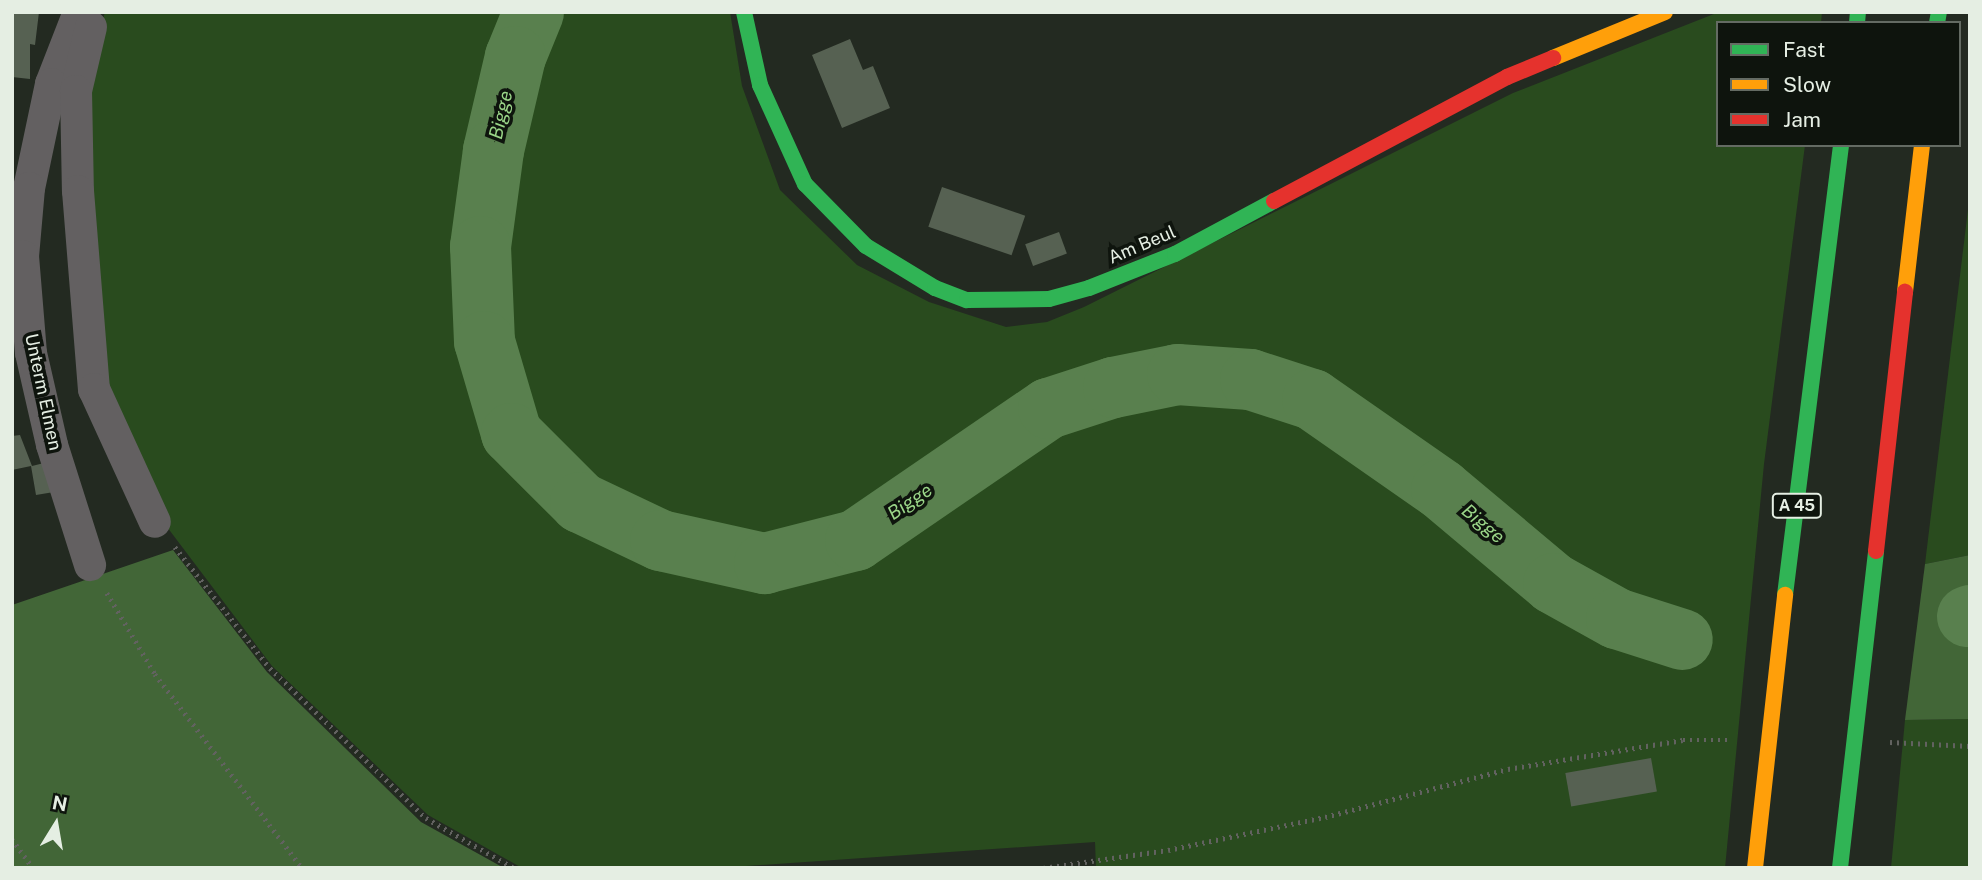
<!DOCTYPE html>
<html>
<head>
<meta charset="utf-8">
<style>
  body { margin:0 }
  #map { position:relative; width:1982px; height:880px; overflow:hidden; background:#232a21; font-family:"Public Sans",sans-serif }
  div>[style] { position:absolute }
  .green>* { inset:0; background:#294b1e }
  .forest>* { inset:0; background:#426637 }
  .river>* { height:61px; margin:-30.5px; padding:0 30.5px; transform-origin:30.5px; border-radius:30.5px; background:#59804e }
  .building>* { inset:0; background:#566152; transform-origin:0 0 }
  .path>* { height:4.5px; margin-top:-2.25px; transform-origin:0; background:repeating-linear-gradient(90deg,#626260 0 2px,transparent 0 7px) }
  .street>* { height:32px; margin:-16px; padding:0 16px; transform-origin:16px; border-radius:16px; background:#636061 }
  .fast>* { height:16px; margin:-8px; padding:0 8px; transform-origin:8px; border-radius:8px; background:#30b455 }
  .slow>* { height:16px; margin:-8px; padding:0 8px; transform-origin:8px; border-radius:8px; background:#ff9f0a }
  .jam>* { height:16px; margin:-8px; padding:0 8px; transform-origin:8px; border-radius:8px; background:#e5322d }
  .fast-bridge>* { height:16px; margin:-8px; padding:0 8px; transform-origin:8px; border-radius:8px; background:#30b455 }
  .slow-bridge>* { height:16px; margin:-8px; padding:0 8px; transform-origin:8px; border-radius:8px; background:#ff9f0a }
  .jam-bridge>* { height:16px; margin:-8px; padding:0 8px; transform-origin:8px; border-radius:8px; background:#e5322d }
  span { translate:-50% -50%; white-space:nowrap; text-align:center; line-height:1.15; -webkit-text-stroke:7px #0e140d; paint-order:stroke }
  .shield-label span { padding:2px 5px; background:#0e140d; border:2px solid; border-radius:5px; -webkit-text-stroke-width:0 }
  .shield-label { font-size:16px; color:#e5eee3; font-weight:700 }
  .street-label { font-size:18px; color:#e5eee3 }
  .water-label { font-size:19px; color:#9ad588; font-style:italic }
  .frame { position:absolute; inset:0; border:14px solid #e5eee3; pointer-events:none }
  .legend { position:absolute; left:1716px; top:21px; width:245px; height:126px; box-sizing:border-box; background:#0e140d; border:2px solid #646b63; margin:0; padding:9px 12px; list-style:none; font-size:21px; color:#e5eee3 }
  .legend li { display:flex; align-items:center; gap:14px; height:35px }
  .legend b { width:35px; border:2px solid #646b63 }
  .north { position:absolute; left:21px; top:789px; width:70px; height:70px; -webkit-text-stroke:5px #0e140d; paint-order:stroke; rotate:11deg; font-size:19px; font-weight:700; line-height:28px; text-align:center; color:#e5eee3 }
  .north::after { content:''; display:block; margin:auto; width:24px; height:32px; background:#e5eee3; clip-path:polygon(50% 0,100% 100%,50% 72%,0 100%) }
</style>
</head>
<body>
<div id="map">
  <div class="green">
    <i style="clip-path:polygon(105px 12px,730px 12px,742px 86px,780px 190px,857px 265px,929px 302px,1006px 327px,1047px 322px,1084px 307px,1513px 93px,1719px 12px,1822px 12px,1821px 23px,1718px 23px,1718px 145px,1805px 145px,1764px 464px,1725px 868px,1096px 868px,1095px 842px,717px 868px,522px 868px,428px 815px,272px 666px,161px 519px,99px 387px,84px 91px)"></i>
    <i style="clip-path:polygon(1970px 193px,1970px 555px,1925px 564px)"></i>
    <i style="clip-path:polygon(1970px 719px,1970px 868px,1891px 868px,1905px 720px)"></i>
  </div>
  <div class="forest">
    <i style="clip-path:polygon(173px 550px,267px 672px,421px 822px,504px 868px,12px 868px,12px 605px)"></i>
    <i style="clip-path:polygon(1970px 555px,1970px 719px,1905px 720px,1925px 564px)"></i>
  </div>
  <div class="river">
    <i style="left:533px;top:12px;width:48px;rotate:112.2deg"></i>
    <i style="left:515px;top:56px;width:97px;rotate:103.2deg"></i>
    <i style="left:493px;top:150px;width:97px;rotate:97.7deg"></i>
    <i style="left:480px;top:246px;width:95px;rotate:87.6deg"></i>
    <i style="left:484px;top:341px;width:96px;rotate:73.6deg"></i>
    <i style="left:511px;top:433px;width:98px;rotate:45deg"></i>
    <i style="left:580px;top:502px;width:89px;rotate:25.4deg"></i>
    <i style="left:660px;top:540px;width:107px;rotate:12.5deg"></i>
    <i style="left:764px;top:563px;width:94px;rotate:-14.2deg"></i>
    <i style="left:855px;top:540px;width:234px;rotate:-34.4deg"></i>
    <i style="left:1048px;top:408px;width:68px;rotate:-17.9deg"></i>
    <i style="left:1113px;top:387px;width:65px;rotate:-11.5deg"></i>
    <i style="left:1177px;top:374px;width:73px;rotate:3.9deg"></i>
    <i style="left:1250px;top:379px;width:65px;rotate:17.9deg"></i>
    <i style="left:1312px;top:399px;width:157px;rotate:34.9deg"></i>
    <i style="left:1441px;top:489px;width:146px;rotate:40deg"></i>
    <i style="left:1553px;top:583px;width:72px;rotate:29.1deg"></i>
    <i style="left:1616px;top:618px;width:69px;rotate:17.7deg"></i>
    <i style="left:1967px;top:616px;width:3px;rotate:-18deg"></i>
  </div>
  <div class="building">
    <i style="clip-path:polygon(12px 12px,39px 12px,35px 45px,30px 44px,30px 79px,12px 77px)"></i>
    <i style="clip-path:polygon(850px 39px,863px 70px,873px 66px,890px 108px,842px 128px,812px 55px)"></i>
    <i style="left:942px;top:187px;width:88px;height:42px;rotate:19deg"></i>
    <i style="left:1059px;top:232px;width:23px;height:36px;rotate:70deg"></i>
    <i style="clip-path:polygon(20px 435px,32px 466px,48px 462px,54px 492px,36px 495px,31px 466px,12px 470px,12px 436px)"></i>
    <i style="left:1651px;top:758px;width:34px;height:87px;rotate:80deg"></i>
  </div>
  <div class="path">
    <i style="left:175px;top:547px;width:154px;rotate:51.9deg"></i>
    <i style="left:270px;top:668px;width:216px;rotate:43.9deg"></i>
    <i style="left:426px;top:818px;width:101px;rotate:29.6deg"></i>
    <i style="left:107px;top:593px;width:94px;rotate:59.3deg"></i>
    <i style="left:155px;top:674px;width:243px;rotate:52.8deg"></i>
    <i style="left:1890px;top:742px;width:80px;rotate:2.9deg"></i>
    <i style="left:12px;top:839px;width:36px;rotate:54deg"></i>
    <i style="left:1043px;top:868px;width:126px;rotate:-8.2deg"></i>
    <i style="left:1168px;top:850px;width:160px;rotate:-11.9deg"></i>
    <i style="left:1325px;top:817px;width:189px;rotate:-14.7deg"></i>
    <i style="left:1508px;top:769px;width:177px;rotate:-9.4deg"></i>
    <i style="left:1683px;top:740px;width:49px"></i>
  </div>
  <div class="street">
    <i style="left:79px;top:12px;width:77px;rotate:111.3deg"></i>
    <i style="left:51px;top:84px;width:106px;rotate:101.9deg"></i>
    <i style="left:29px;top:188px;width:68px;rotate:95deg"></i>
    <i style="left:23px;top:256px;width:97px;rotate:85.3deg"></i>
    <i style="left:31px;top:353px;width:94px;rotate:77.1deg"></i>
    <i style="left:52px;top:445px;width:126px;rotate:72.4deg"></i>
    <i style="left:91px;top:27px;width:66px;rotate:103.2deg"></i>
    <i style="left:76px;top:91px;width:100px;rotate:88.9deg"></i>
    <i style="left:78px;top:191px;width:199px;rotate:85.4deg"></i>
    <i style="left:94px;top:389px;width:146px;rotate:65.4deg"></i>
  </div>
  <div class="fast">
    <i style="left:744px;top:12px;width:75px;rotate:77.6deg"></i>
    <i style="left:760px;top:85px;width:109px;rotate:65.6deg"></i>
    <i style="left:805px;top:184px;width:87px;rotate:45.5deg"></i>
    <i style="left:866px;top:246px;width:81px;rotate:31.3deg"></i>
    <i style="left:935px;top:288px;width:34px;rotate:21deg"></i>
    <i style="left:967px;top:300px;width:82px;rotate:-0.7deg"></i>
    <i style="left:1049px;top:299px;width:41px;rotate:-15.4deg"></i>
    <i style="left:1089px;top:288px;width:92px;rotate:-21.6deg"></i>
    <i style="left:1175px;top:254px;width:112px;rotate:-28.2deg"></i>
    <i style="left:1857px;top:23px;width:11px;rotate:-85deg"></i>
    <i style="left:1937px;top:23px;width:11px;rotate:-80deg"></i>
  </div>
  <div class="slow">
    <i style="left:1553px;top:58px;width:121px;rotate:-22.3deg"></i>
  </div>
  <div class="jam">
    <i style="left:1274px;top:201px;width:264px;rotate:-28deg"></i>
    <i style="left:1507px;top:77px;width:50px;rotate:-22.4deg"></i>
  </div>
  <div class="fast-bridge">
    <i style="left:1785px;top:595px;width:453px;rotate:-82.9deg"></i>
    <i style="left:1840px;top:868px;width:319px;rotate:-83.5deg"></i>
  </div>
  <div class="slow-bridge">
    <i style="left:1905px;top:292px;width:148px;rotate:-83.4deg"></i>
    <i style="left:1755px;top:868px;width:275px;rotate:-83.7deg"></i>
  </div>
  <div class="jam-bridge">
    <i style="left:1876px;top:551px;width:261px;rotate:-83.6deg"></i>
  </div>
  <div class="shield-label">
    <span style="left:1797px;top:506px">A 45</span>
  </div>
  <div class="street-label">
    <span style="left:1142px;top:245px;rotate:-23deg">Am Beul</span>
    <span style="left:43px;top:392px;rotate:78deg">Unterm Elmen</span>
  </div>
  <div class="water-label">
    <span style="left:501px;top:115px;rotate:-77deg">Bigge</span>
    <span style="left:910px;top:502px;rotate:-34deg">Bigge</span>
    <span style="left:1483px;top:524px;rotate:40deg">Bigge</span>
  </div>
  <div class="frame"></div>
  <ul class="legend">
  <li><b style="height:9px;background:#30b455"></b>Fast</li>
  <li><b style="height:9px;background:#ff9f0a"></b>Slow</li>
  <li><b style="height:9px;background:#e5322d"></b>Jam</li>
  </ul>
  <div class="north">N</div>
</div>
</body>
</html>
